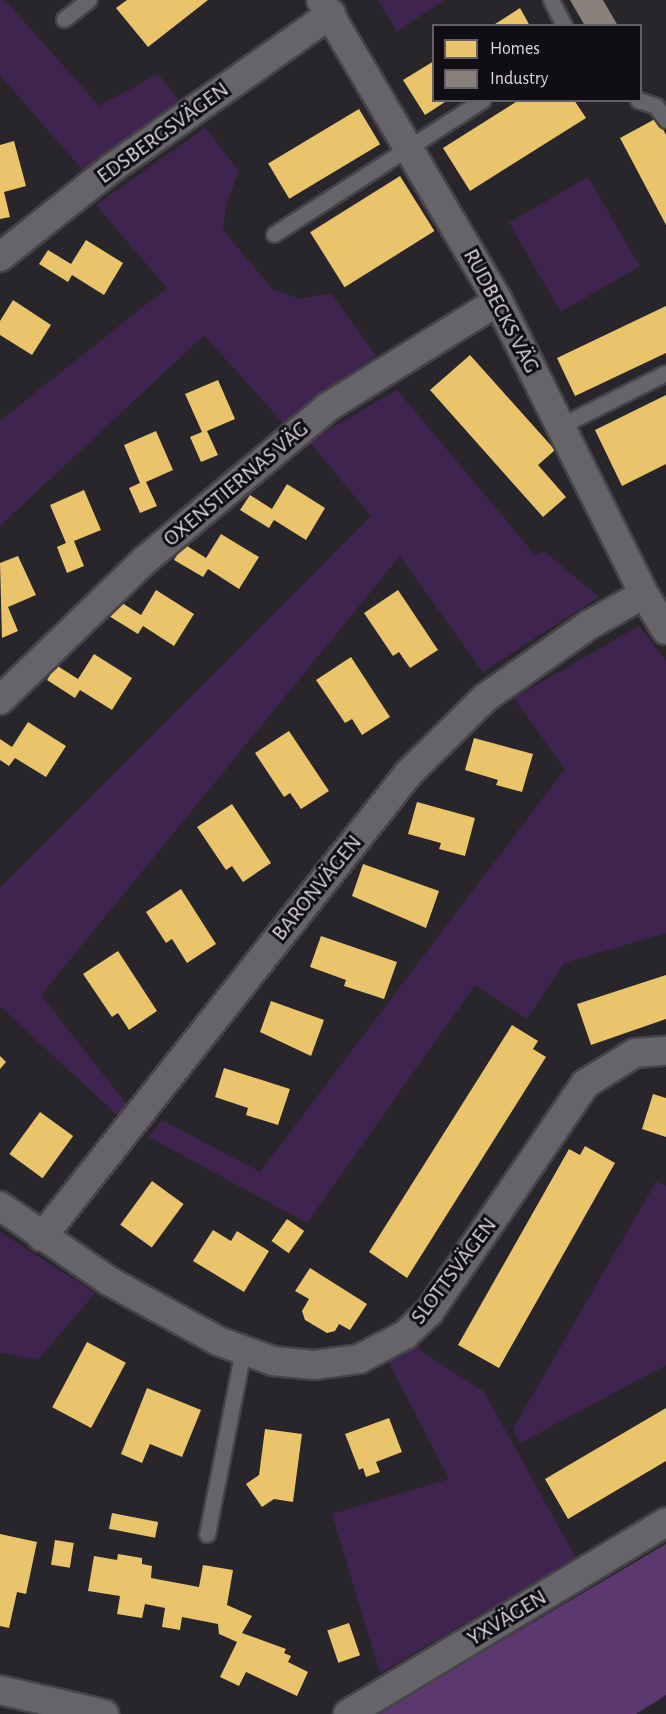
<!DOCTYPE html>
<html>
<head>
<meta charset="utf-8">
<style>
  body { margin:0 }
  #map { position:relative; width:666px; height:1714px; overflow:hidden; background:#29262b; font-family:"Alegreya Sans",sans-serif }
  div>[style] { position:absolute }
  .green>* { inset:0; background:#402450; transform-origin:0 0 }
  .forest>* { inset:0; background:#5c3770 }
  .homes>* { inset:0; background:#e9c46a; transform-origin:0 0 }
  .industry>* { inset:0; background:#8a817c }
  .roads { filter:drop-shadow(2px 0 #464349) drop-shadow(-2px 0 #464349) drop-shadow(0 2px #464349) drop-shadow(0 -2px #464349) }
  .service>* { height:15px; margin:-7.5px; padding:0 7.5px; transform-origin:7.5px; border-radius:7.5px; background:#666468 }
  .minor>* { height:28px; margin:-14px; padding:0 14px; transform-origin:14px; border-radius:14px; background:#666468 }
  span { translate:-50% -50%; white-space:nowrap; text-align:center; line-height:1.15; -webkit-text-stroke:6px #110e13; paint-order:stroke }
  .street-label { font-size:22px; color:#ddd8e0 }
  .legend { position:absolute; left:432px; top:24px; width:210px; height:78px; box-sizing:border-box; background:#110e13; border:2px solid #635f65; margin:0; padding:8px 10px; list-style:none; font-size:18px; color:#ddd8e0 }
  .legend li { display:flex; align-items:center; gap:12px; height:30px }
  .legend b { width:30px; border:2px solid #635f65 }
</style>
</head>
<body>
<div id="map">
  <div class="green">
    <i style="clip-path:polygon(0 0,5px 0,99px 106px,158px 74px,183px 105px,87px 175px,0 75px)"></i>
    <i style="clip-path:polygon(378px 0,445px 0,397px 31px)"></i>
    <i style="clip-path:polygon(205px 128px,239px 171px,226px 204px,223px 230px,273px 290px,301px 299px,331px 293px,376px 356px,285px 425px,204px 335px,0 526px,0 421px,167px 288px,96px 205px)"></i>
    <i style="left:588px;top:177px;width:103px;height:91px;rotate:60deg"></i>
    <i style="clip-path:polygon(397px 390px,535px 555px,545px 552px,599px 597px,483px 672px,400px 556px,41px 995px,128px 1106px,117px 1115px,0 1006px,0 888px,371px 516px,309px 441px)"></i>
    <i style="clip-path:polygon(639px 626px,666px 661px,666px 933px,564px 963px,527px 1019px,475px 985px,307px 1223px,149px 1137px,162px 1120px,260px 1172px,565px 769px,514px 698px)"></i>
    <i style="clip-path:polygon(656px 1182px,666px 1186px,666px 1365px,520px 1443px,513px 1429px)"></i>
    <i style="clip-path:polygon(0 1232px,95px 1293px,38px 1360px,0 1353px)"></i>
    <i style="clip-path:polygon(415px 1347px,484px 1392px,576px 1558px,380px 1673px,332px 1514px,449px 1479px,388px 1361px)"></i>
  </div>
  <div class="forest">
    <i style="clip-path:polygon(666px 1544px,666px 1695px,636px 1714px,378px 1714px)"></i>
  </div>
  <div class="homes">
    <i style="clip-path:polygon(127px 0,208px 0,148px 47px,116px 8px)"></i>
    <i style="clip-path:polygon(520px 8px,530px 26px,492px 26px)"></i>
    <i style="clip-path:polygon(434px 61px,434px 100px,448px 100px,425px 115px,403px 80px)"></i>
    <i style="clip-path:polygon(519px 100px,574px 100px,586px 118px,470px 191px,443px 148px)"></i>
    <i style="left:359px;top:109px;width:41px;height:106px;rotate:59deg"></i>
    <i style="clip-path:polygon(657px 118px,666px 135px,666px 225px,620px 138px)"></i>
    <i style="clip-path:polygon(14px 141px,26px 186px,4px 192px,10px 217px,0 219px,0 145px)"></i>
    <i style="left:400px;top:176px;width:65px;height:106px;rotate:58deg"></i>
    <i style="clip-path:polygon(86px 240px,123px 263px,104px 295px,72px 275px,68px 282px,39px 264px,48px 250px,71px 264px)"></i>
    <i style="clip-path:polygon(13px 300px,51px 325px,32px 355px,0 335px,0 321px)"></i>
    <i style="clip-path:polygon(666px 306px,666px 353px,575px 396px,557px 358px)"></i>
    <i style="clip-path:polygon(470px 355px,555px 450px,538px 465px,566px 497px,543px 517px,430px 390px)"></i>
    <i style="clip-path:polygon(218px 380px,235px 419px,207px 431px,218px 455px,201px 462px,190px 437px,202px 432px,185px 394px)"></i>
    <i style="clip-path:polygon(666px 395px,666px 464px,622px 486px,595px 430px)"></i>
    <i style="clip-path:polygon(156px 431px,173px 470px,146px 482px,157px 506px,140px 513px,129px 488px,140px 483px,124px 445px)"></i>
    <i style="clip-path:polygon(287px 484px,325px 508px,306px 540px,274px 520px,269px 528px,240px 510px,250px 495px,272px 509px)"></i>
    <i style="clip-path:polygon(84px 490px,101px 530px,74px 541px,84px 566px,67px 573px,57px 547px,66px 543px,50px 505px)"></i>
    <i style="clip-path:polygon(221px 534px,259px 557px,239px 589px,208px 569px,203px 577px,174px 560px,184px 544px,206px 558px)"></i>
    <i style="clip-path:polygon(18px 556px,36px 595px,8px 607px,18px 631px,2px 638px,0 563px)"></i>
    <i style="clip-path:polygon(156px 590px,194px 614px,174px 646px,143px 626px,138px 634px,109px 616px,119px 601px,141px 615px)"></i>
    <i style="clip-path:polygon(398px 590px,438px 650px,410px 668px,399px 652px,393px 656px,364px 613px)"></i>
    <i style="clip-path:polygon(94px 654px,132px 678px,112px 710px,80px 690px,75px 698px,47px 680px,56px 665px,78px 679px)"></i>
    <i style="clip-path:polygon(351px 657px,390px 717px,362px 735px,352px 719px,345px 723px,316px 680px)"></i>
    <i style="clip-path:polygon(28px 722px,66px 746px,46px 777px,15px 758px,9px 766px,0 760px,0 739px,12px 747px)"></i>
    <i style="clip-path:polygon(289px 731px,329px 791px,301px 809px,290px 793px,284px 797px,255px 753px)"></i>
    <i style="clip-path:polygon(474px 738px,533px 754px,522px 792px,496px 785px,498px 780px,465px 770px)"></i>
    <i style="clip-path:polygon(417px 802px,475px 818px,465px 856px,439px 849px,441px 843px,408px 834px)"></i>
    <i style="clip-path:polygon(232px 804px,271px 863px,243px 882px,232px 866px,226px 870px,197px 827px)"></i>
    <i style="clip-path:polygon(363px 864px,439px 891px,426px 928px,352px 896px)"></i>
    <i style="clip-path:polygon(181px 889px,216px 944px,187px 963px,172px 939px,166px 943px,146px 912px)"></i>
    <i style="clip-path:polygon(321px 936px,397px 962px,384px 999px,344px 986px,346px 980px,310px 967px)"></i>
    <i style="clip-path:polygon(118px 951px,157px 1011px,129px 1030px,118px 1013px,112px 1017px,83px 974px)"></i>
    <i style="clip-path:polygon(666px 975px,666px 1019px,591px 1045px,577px 1004px)"></i>
    <i style="clip-path:polygon(271px 1001px,324px 1020px,311px 1056px,260px 1032px)"></i>
    <i style="clip-path:polygon(512px 1025px,538px 1041px,533px 1049px,546px 1057px,407px 1278px,369px 1252px)"></i>
    <i style="clip-path:polygon(0 1056px,6px 1062px,0 1069px)"></i>
    <i style="clip-path:polygon(224px 1068px,290px 1089px,278px 1125px,246px 1115px,248px 1108px,215px 1097px)"></i>
    <i style="clip-path:polygon(653px 1094px,666px 1098px,666px 1137px,642px 1129px)"></i>
    <i style="left:40px;top:1112px;width:41px;height:52px;rotate:36deg"></i>
    <i style="clip-path:polygon(585px 1146px,615px 1163px,499px 1368px,458px 1345px,569px 1149px,580px 1155px)"></i>
    <i style="left:152px;top:1181px;width:39px;height:54px;rotate:36deg"></i>
    <i style="left:287px;top:1219px;width:21px;height:27px;rotate:35deg"></i>
    <i style="clip-path:polygon(213px 1230px,231px 1241px,237px 1231px,269px 1251px,244px 1292px,193px 1261px)"></i>
    <i style="clip-path:polygon(310px 1268px,367px 1304px,350px 1330px,339px 1324px,335px 1331px,327px 1333px,305px 1320px,302px 1311px,309px 1299px,295px 1291px)"></i>
    <i style="left:87px;top:1342px;width:44px;height:74px;rotate:28deg"></i>
    <i style="clip-path:polygon(147px 1388px,201px 1410px,182px 1457px,150px 1444px,142px 1463px,121px 1454px)"></i>
    <i style="clip-path:polygon(666px 1408px,666px 1461px,568px 1519px,545px 1479px)"></i>
    <i style="clip-path:polygon(389px 1418px,402px 1452px,376px 1462px,380px 1472px,366px 1477px,363px 1468px,359px 1470px,345px 1434px)"></i>
    <i style="clip-path:polygon(265px 1429px,302px 1434px,293px 1502px,274px 1499px,262px 1507px,246px 1484px,259px 1475px)"></i>
    <i style="left:112px;top:1513px;width:47px;height:16px;rotate:11deg"></i>
    <i style="clip-path:polygon(0 1534px,37px 1542px,26px 1594px,17px 1592px,9px 1628px,0 1626px)"></i>
    <i style="left:55px;top:1540px;width:19px;height:25px;rotate:9deg"></i>
    <i style="clip-path:polygon(118px 1554px,142px 1558px,142px 1564px,152px 1566px,151px 1578px,199px 1587px,203px 1565px,233px 1570px,227px 1605px,252px 1616px,242px 1633px,286px 1649px,284px 1653px,291px 1656px,288px 1662px,308px 1672px,297px 1696px,246px 1672px,239px 1686px,220px 1677px,237px 1642px,219px 1634px,218px 1624px,182px 1617px,180px 1630px,162px 1627px,165px 1608px,145px 1604px,142px 1618px,117px 1614px,120px 1596px,88px 1591px,94px 1556px,117px 1560px)"></i>
    <i style="left:349px;top:1623px;width:34px;height:23px;rotate:71deg"></i>
  </div>
  <div class="industry">
    <i style="clip-path:polygon(570px 0,603px 0,618px 26px,585px 26px)"></i>
  </div>
  <div class="roads">
    <div class="service">
      <i style="left:551px;top:0;width:29px;rotate:63deg"></i>
      <i style="left:64px;top:19px;width:31px;rotate:-38deg"></i>
      <i style="left:638px;top:100px;width:19px;rotate:18deg"></i>
      <i style="left:656px;top:106px;width:17px;rotate:54deg"></i>
      <i style="left:274px;top:234px;width:248px;rotate:-32.7deg"></i>
      <i style="left:562px;top:425px;width:116px;rotate:-26.6deg"></i>
      <i style="left:207px;top:1534px;width:187px;rotate:-78.9deg"></i>
    </div>
    <div class="minor">
      <i style="left:321px;top:0;width:349px;rotate:59.5deg"></i>
      <i style="left:498px;top:301px;width:327px;rotate:63.5deg"></i>
      <i style="left:644px;top:594px;width:42px;rotate:58.6deg"></i>
      <i style="left:0;top:257px;width:143px;rotate:-38.5deg"></i>
      <i style="left:112px;top:168px;width:268px;rotate:-35.1deg"></i>
      <i style="left:0;top:700px;width:202px;rotate:-44deg"></i>
      <i style="left:145px;top:560px;width:239px;rotate:-39.9deg"></i>
      <i style="left:328px;top:407px;width:200px;rotate:-31.9deg"></i>
      <i style="left:0;top:1206px;width:132px;rotate:34.5deg"></i>
      <i style="left:109px;top:1281px;width:124px;rotate:28.8deg"></i>
      <i style="left:218px;top:1341px;width:59px;rotate:20deg"></i>
      <i style="left:273px;top:1361px;width:41px;rotate:5.6deg"></i>
      <i style="left:314px;top:1365px;width:45px;rotate:-7.6deg"></i>
      <i style="left:359px;top:1359px;width:52px;rotate:-27.6deg"></i>
      <i style="left:405px;top:1335px;width:33px;rotate:-44deg"></i>
      <i style="left:429px;top:1312px;width:276px;rotate:-55.6deg"></i>
      <i style="left:585px;top:1084px;width:59px;rotate:-31.8deg"></i>
      <i style="left:635px;top:1053px;width:31px;rotate:-4deg"></i>
      <i style="left:42px;top:1237px;width:590px;rotate:-51.67deg"></i>
      <i style="left:408px;top:774px;width:108px;rotate:-44.6deg"></i>
      <i style="left:485px;top:698px;width:127px;rotate:-35.1deg"></i>
      <i style="left:589px;top:625px;width:63px;rotate:-29.4deg"></i>
      <i style="left:0;top:1690px;width:107px;rotate:13deg"></i>
      <i style="left:348px;top:1714px;width:371px;rotate:-31.1deg"></i>
    </div>
  </div>
  <div class="street-label">
    <span style="left:163px;top:133px;rotate:-36deg">EDSBERGSVÄGEN</span>
    <span style="left:501px;top:311px;rotate:62deg">RUDBECKS VÄG</span>
    <span style="left:236px;top:484px;rotate:-40deg">OXENSTIERNAS VÄG</span>
    <span style="left:317px;top:888px;rotate:-51deg">BARONVÄGEN</span>
    <span style="left:454px;top:1271px;rotate:-53deg">SLOTTSVÄGEN</span>
    <span style="left:507px;top:1618px;rotate:-31deg">YXVÄGEN</span>
  </div>
  <ul class="legend">
  <li><b style="height:16px;background:#e9c46a"></b>Homes</li>
  <li><b style="height:16px;background:#8a817c"></b>Industry</li>
  </ul>
</div>
</body>
</html>
